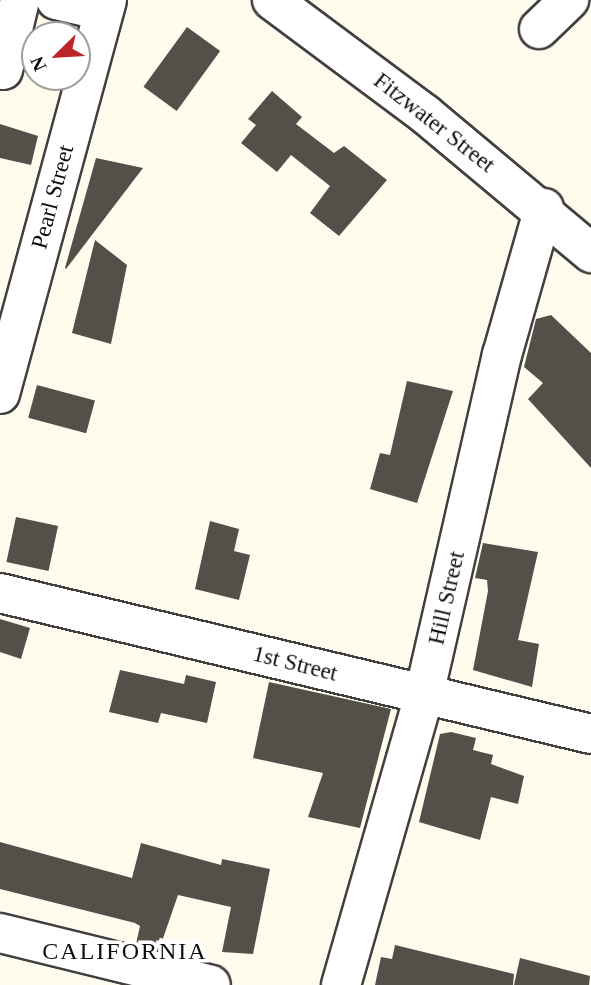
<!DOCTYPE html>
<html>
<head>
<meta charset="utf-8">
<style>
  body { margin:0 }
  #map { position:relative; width:591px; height:985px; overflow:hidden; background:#fffced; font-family:"Times New Roman",serif }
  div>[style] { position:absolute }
  .building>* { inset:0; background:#554f49; transform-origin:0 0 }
  .roads { filter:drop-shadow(2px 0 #404040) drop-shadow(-2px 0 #404040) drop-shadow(0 2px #404040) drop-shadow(0 -2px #404040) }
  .minor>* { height:38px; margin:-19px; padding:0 19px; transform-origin:19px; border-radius:19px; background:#fff }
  span { translate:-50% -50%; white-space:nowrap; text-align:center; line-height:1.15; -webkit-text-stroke:7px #fff; paint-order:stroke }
  .street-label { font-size:23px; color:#0d0d0d }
  .neighbourhood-label { font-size:24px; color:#0d0d0d; letter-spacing:2px }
  .north { position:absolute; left:21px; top:21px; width:70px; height:70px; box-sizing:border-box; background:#fff; border:2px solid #9e9e9e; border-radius:50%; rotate:246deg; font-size:19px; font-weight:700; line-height:28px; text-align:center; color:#0d0d0d }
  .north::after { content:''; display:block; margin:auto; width:24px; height:32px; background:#bb2729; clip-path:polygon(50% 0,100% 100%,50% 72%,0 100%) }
</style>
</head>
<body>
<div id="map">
  <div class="building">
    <i style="left:187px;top:27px;width:41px;height:74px;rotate:36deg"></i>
    <i style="clip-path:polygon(272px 91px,302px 117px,296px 124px,334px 153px,344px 146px,387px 180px,339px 236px,310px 213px,330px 186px,291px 155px,277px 172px,241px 143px,256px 125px,248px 119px)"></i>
    <i style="clip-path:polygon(0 124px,38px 136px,31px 165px,0 158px)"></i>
    <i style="clip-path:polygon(96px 158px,143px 168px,66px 269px,65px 268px)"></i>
    <i style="clip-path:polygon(95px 240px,127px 265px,111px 344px,72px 333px)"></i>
    <i style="clip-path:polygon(551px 315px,591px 353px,591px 468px,528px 399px,543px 383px,524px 367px,536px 319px)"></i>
    <i style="clip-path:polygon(407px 381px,453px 391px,417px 503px,370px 489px,380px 453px,390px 455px)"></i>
    <i style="left:37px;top:385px;width:60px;height:34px;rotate:15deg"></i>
    <i style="left:16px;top:517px;width:43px;height:46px;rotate:12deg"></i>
    <i style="clip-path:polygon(210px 521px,239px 529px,234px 551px,250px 555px,239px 600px,195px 589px)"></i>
    <i style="clip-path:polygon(483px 543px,538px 552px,518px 640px,539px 644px,532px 687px,473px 670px,488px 591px,487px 580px,475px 578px)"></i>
    <i style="clip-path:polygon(0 619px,30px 628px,21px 659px,0 652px)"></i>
    <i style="clip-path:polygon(120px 670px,184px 684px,186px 675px,216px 682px,207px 723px,161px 713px,158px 723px,109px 712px)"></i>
    <i style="clip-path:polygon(269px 682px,391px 709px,360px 828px,308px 817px,323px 773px,253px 758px)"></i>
    <i style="clip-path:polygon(451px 732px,476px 738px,473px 750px,493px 755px,491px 764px,524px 776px,518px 804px,491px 797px,480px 840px,419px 822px,440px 734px)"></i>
    <i style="clip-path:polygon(0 842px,132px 878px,141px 843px,221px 865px,222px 859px,270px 869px,253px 954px,222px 952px,231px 907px,178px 895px,159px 950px,136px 944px,140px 926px,135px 923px,0 889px)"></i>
    <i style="clip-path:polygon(395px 945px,514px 974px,513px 985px,375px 985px,381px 957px,392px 959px)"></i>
    <i style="clip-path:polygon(520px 958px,590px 976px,589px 985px,514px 985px)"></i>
  </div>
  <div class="roads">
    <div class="minor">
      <i style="left:56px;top:0;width:49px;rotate:12.9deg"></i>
      <i style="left:272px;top:0;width:191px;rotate:36.7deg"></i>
      <i style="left:425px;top:114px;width:217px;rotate:39.9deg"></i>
      <i style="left:539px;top:29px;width:42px;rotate:-44deg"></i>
      <i style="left:3px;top:70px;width:72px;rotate:-76.3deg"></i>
      <i style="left:0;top:394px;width:408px;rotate:-74.8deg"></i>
      <i style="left:0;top:593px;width:608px;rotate:13.42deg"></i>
      <i style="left:0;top:933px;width:217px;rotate:13.8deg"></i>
      <i style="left:341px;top:985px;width:302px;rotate:-74deg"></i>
      <i style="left:424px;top:695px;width:349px;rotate:-77.1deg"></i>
      <i style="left:502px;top:355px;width:153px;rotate:-74.1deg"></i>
    </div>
  </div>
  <div class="street-label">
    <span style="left:434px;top:123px;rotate:38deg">Fitzwater Street</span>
    <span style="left:53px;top:197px;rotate:-75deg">Pearl Street</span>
    <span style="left:447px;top:598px;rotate:-77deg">Hill Street</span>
    <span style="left:295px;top:664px;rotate:14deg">1st Street</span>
  </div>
  <div class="neighbourhood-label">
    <span style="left:125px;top:952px">CALIFORNIA</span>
  </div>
  <div class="north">N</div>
</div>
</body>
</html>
